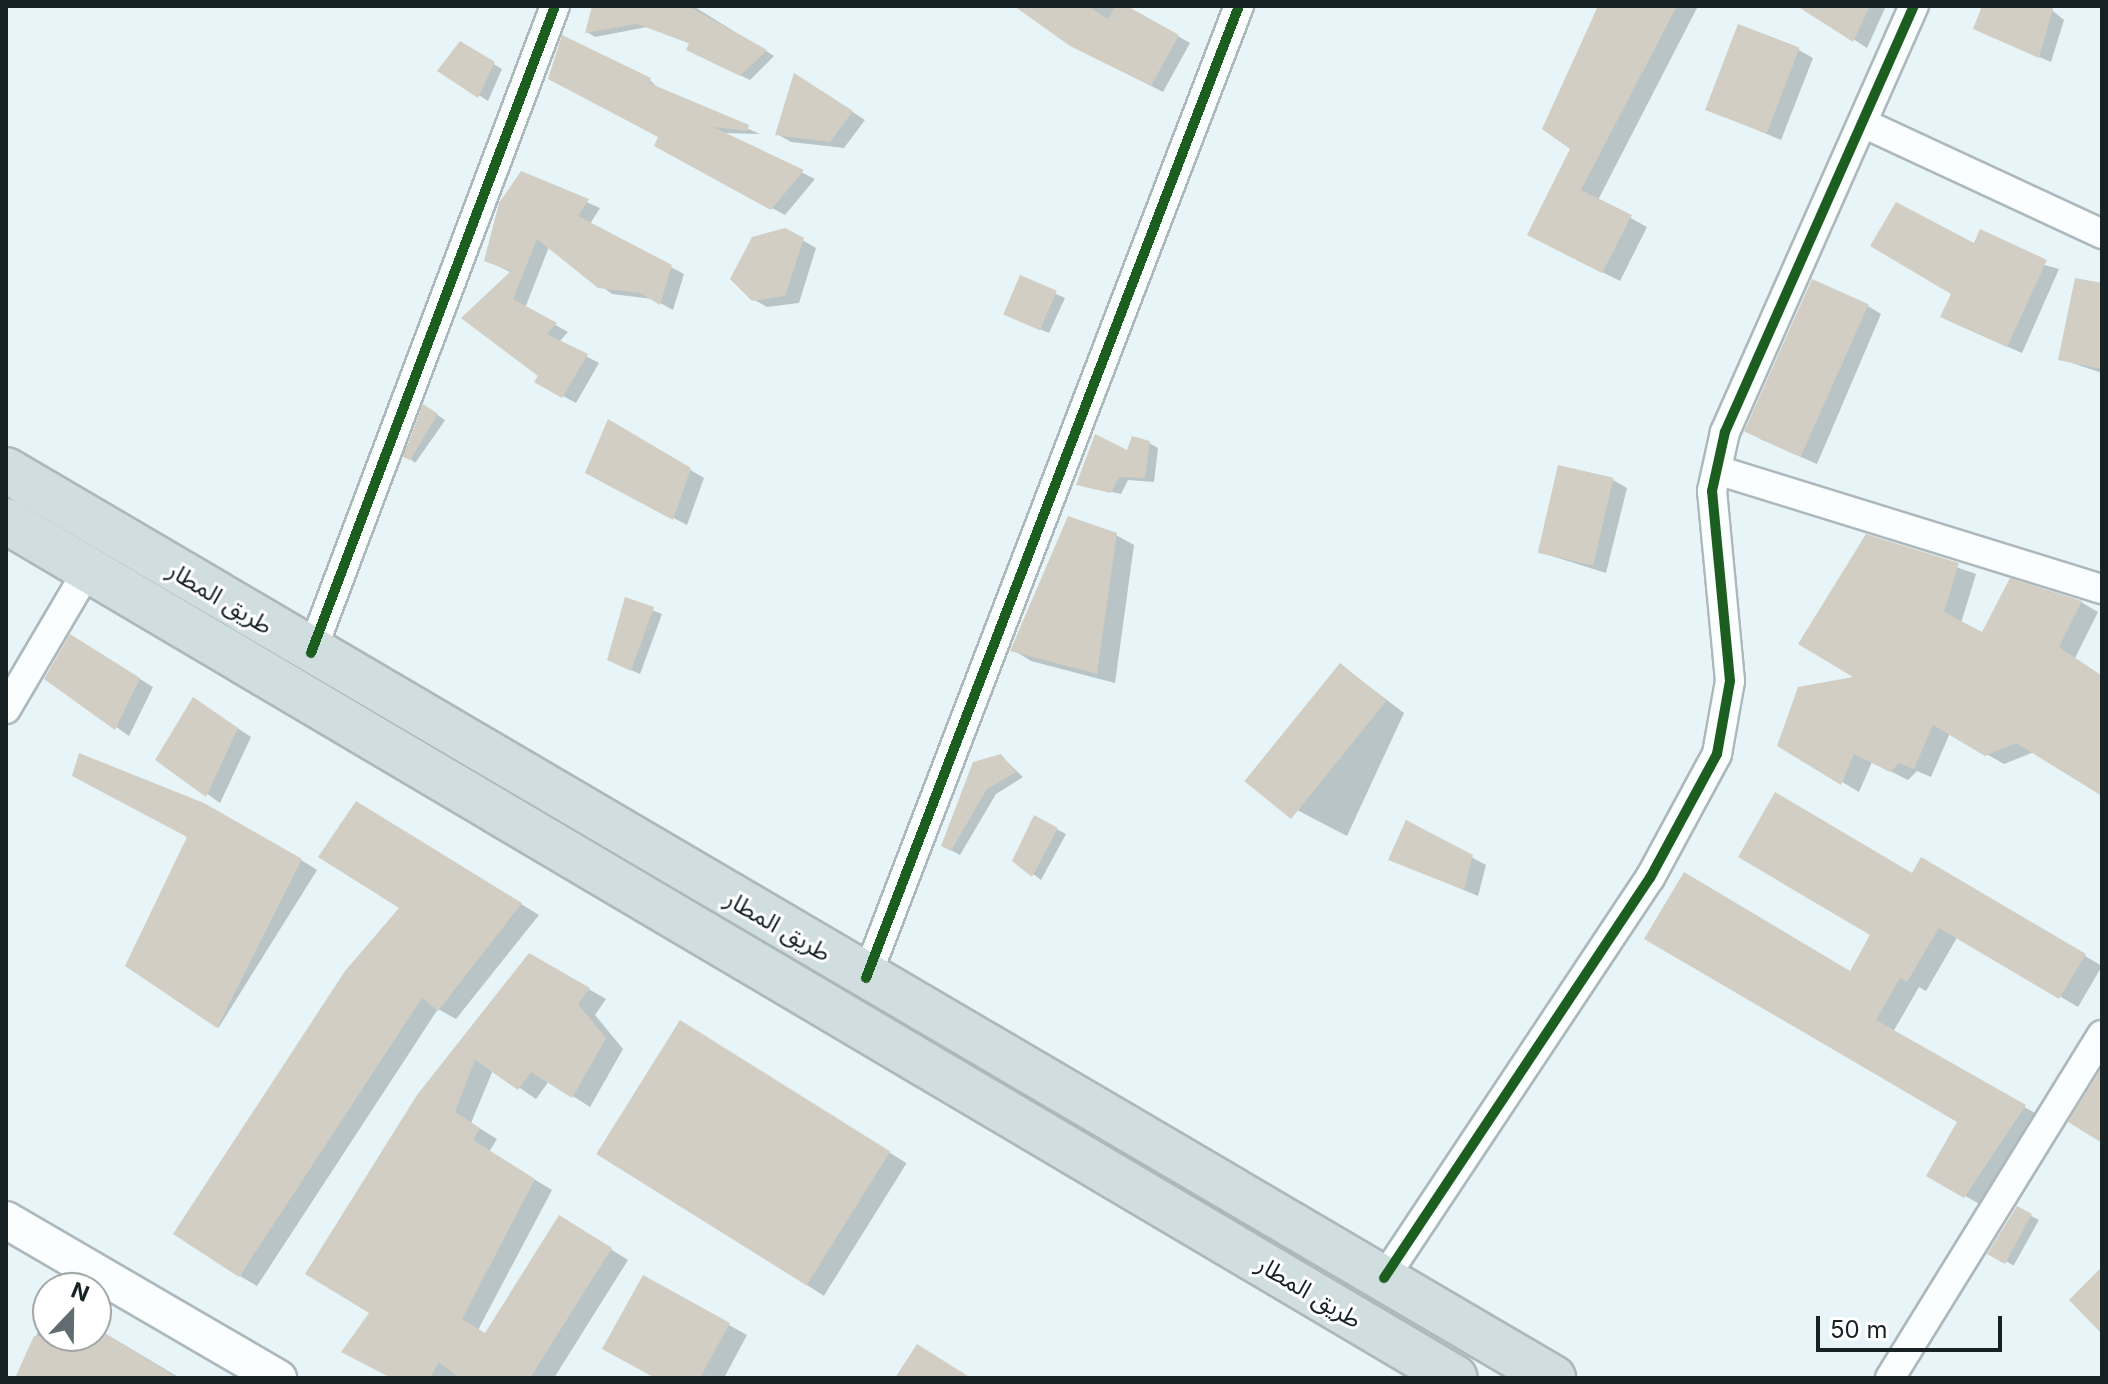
<!DOCTYPE html>
<html>
<head>
<meta charset="utf-8">
<style>
  body { margin:0 }
  #map { position:relative; width:2108px; height:1384px; overflow:hidden; background:#e7f5f8; font-family:Inter,"Noto Sans Arabic",sans-serif }
  div>[style] { position:absolute }
  .shadow>* { inset:0; background:#0003; transform-origin:0 0 }
  .building>* { inset:0; background:#d2cec3; transform-origin:0 0 }
  .roads { filter:drop-shadow(2px 0 #adb8bc) drop-shadow(-2px 0 #adb8bc) drop-shadow(0 2px #adb8bc) drop-shadow(0 -2px #adb8bc) }
  .minor>* { height:28px; margin:-14px; padding:0 14px; transform-origin:14px; border-radius:14px; background:#fbfefe }
  .tertiary>* { height:36px; margin:-18px; padding:0 18px; transform-origin:18px; border-radius:18px; background:#fbfefe }
  .trunk>* { height:44px; margin:-22px; padding:0 22px; transform-origin:22px; border-radius:22px; background:#d1dee0 }
  .cycleway>* { height:10px; margin:-5px; padding:0 5px; transform-origin:5px; border-radius:5px; background:#1b5e20 }
  span { translate:-50% -50%; white-space:nowrap; text-align:center; line-height:1.15; -webkit-text-stroke:6px #fff; paint-order:stroke }
  .street-label { font-size:24px; color:#172225 }
  .frame { position:absolute; inset:0; border:8px solid #172225; pointer-events:none }
  .north { position:absolute; left:32px; top:1272px; width:80px; height:80px; box-sizing:border-box; background:#fff; border:2px solid #a2a7a8; border-radius:50%; rotate:22deg; font-size:22px; font-weight:700; line-height:32px; text-align:center; color:#172225 }
  .north::after { content:''; display:block; margin:auto; width:28px; height:36px; background:#606c6f; clip-path:polygon(50% 0,100% 100%,50% 72%,0 100%) }
  .scale { position:absolute; left:1816px; top:1316px; width:186px; height:36px; box-sizing:border-box; border:4px solid #172225; border-top:0; padding-left:10px; font-size:24px; line-height:28px; white-space:nowrap; color:#172225; -webkit-text-stroke:6px #fff; paint-order:stroke }
</style>
</head>
<body>
<div id="map">
  <div class="shadow">
    <i style="clip-path:polygon(594px 6px,693px 6px,774px 56px,750px 80px,697px 54px,691px 44px,647px 27px,595px 37px,587px 32px)"></i>
    <i style="clip-path:polygon(1036px 6px,1125px 6px,1190px 43px,1163px 92px,1085px 52px)"></i>
    <i style="clip-path:polygon(1600px 6px,1698px 6px,1598px 200px,1647px 227px,1620px 281px,1546px 244px,1573px 149px)"></i>
    <i style="clip-path:polygon(1803px 6px,1886px 6px,1867px 48px)"></i>
    <i style="clip-path:polygon(1985px 6px,2047px 6px,2064px 20px,2051px 62px,1987px 34px)"></i>
    <i style="clip-path:polygon(460px 44px,502px 69px,488px 101px,440px 70px)"></i>
    <i style="clip-path:polygon(1799px 50px,1813px 58px,1781px 140px,1707px 109px)"></i>
    <i style="clip-path:polygon(650px 80px,661px 91px,760px 134px,721px 133px,815px 179px,785px 215px,657px 145px,660px 136px,563px 85px)"></i>
    <i style="clip-path:polygon(808px 83px,865px 120px,844px 148px,791px 142px,777px 134px)"></i>
    <i style="clip-path:polygon(522px 174px,600px 208px,590px 224px,684px 274px,673px 310px,653px 299px,612px 294px,549px 247px,525px 308px,568px 332px,559px 342px,599px 363px,576px 403px,537px 382px,540px 375px,464px 318px,512px 273px,486px 260px)"></i>
    <i style="clip-path:polygon(785px 230px,816px 248px,799px 303px,767px 307px,753px 299px)"></i>
    <i style="clip-path:polygon(1975px 246px,2059px 269px,2022px 353px,1956px 324px)"></i>
    <i style="clip-path:polygon(1021px 278px,1065px 298px,1049px 333px,1014px 318px)"></i>
    <i style="clip-path:polygon(2102px 285px,2102px 373px,2060px 359px)"></i>
    <i style="clip-path:polygon(1868px 306px,1881px 314px,1817px 464px,1760px 439px)"></i>
    <i style="left:432px;top:411px;width:16px;height:52px;rotate:35deg"></i>
    <i style="clip-path:polygon(609px 422px,704px 478px,687px 525px,601px 480px)"></i>
    <i style="clip-path:polygon(1149px 443px,1158px 448px,1154px 482px,1128px 480px,1121px 494px,1079px 484px)"></i>
    <i style="clip-path:polygon(1613px 480px,1627px 488px,1606px 573px,1539px 552px)"></i>
    <i style="clip-path:polygon(1116px 535px,1134px 545px,1115px 683px,1031px 661px,1013px 650px)"></i>
    <i style="clip-path:polygon(1867px 536px,1976px 574px,1961px 623px,1983px 635px,2081px 602px,2098px 612px,2075px 658px,2102px 676px,2102px 794px,2034px 752px,2004px 764px,1950px 733px,1931px 777px,1917px 771px,1908px 780px,1872px 762px,1859px 792px,1780px 745px,1858px 678px)"></i>
    <i style="clip-path:polygon(626px 600px,662px 614px,640px 674px,618px 664px)"></i>
    <i style="clip-path:polygon(84px 644px,153px 687px,129px 736px,46px 678px)"></i>
    <i style="clip-path:polygon(1341px 665px,1404px 713px,1347px 836px,1297px 810px)"></i>
    <i style="clip-path:polygon(207px 708px,251px 737px,220px 803px,158px 759px)"></i>
    <i style="clip-path:polygon(1001px 756px,1023px 777px,996px 794px,960px 855px,943px 846px)"></i>
    <i style="clip-path:polygon(374px 814px,539px 915px,456px 1019px,438px 1009px,257px 1286px,240px 1276px,402px 908px)"></i>
    <i style="clip-path:polygon(1035px 818px,1066px 834px,1041px 880px,1015px 860px)"></i>
    <i style="clip-path:polygon(1407px 823px,1486px 865px,1478px 896px,1391px 859px)"></i>
    <i style="left:301px;top:860px;width:19px;height:186px;rotate:32deg"></i>
    <i style="clip-path:polygon(1922px 860px,2102px 966px,2078px 1007px,1958px 936px,1926px 991px,1919px 987px,1893px 1032px,2042px 1117px,1983px 1206px,1928px 1175px,1959px 1121px,1647px 938px,1851px 974px)"></i>
    <i style="clip-path:polygon(529px 955px,606px 999px,595px 1015px,623px 1049px,590px 1107px,549px 1081px,536px 1099px,493px 1070px,471px 1123px,497px 1139px,489px 1152px,552px 1190px,478px 1330px,486px 1335px,577px 1228px,628px 1260px,554px 1378px,393px 1378px,371px 1313px,308px 1274px)"></i>
    <i style="left:698px;top:1033px;width:246px;height:156px;rotate:32deg"></i>
    <i style="left:2017px;top:1208px;width:25px;height:52px;rotate:29deg"></i>
    <i style="clip-path:polygon(644px 1278px,747px 1335px,724px 1378px,658px 1378px)"></i>
    <i style="clip-path:polygon(48px 1310px,48px 1336px,96px 1336px,96px 1328px,180px 1378px,17px 1378px)"></i>
  </div>
  <div class="building">
    <i style="clip-path:polygon(592px 6px,688px 6px,767px 50px,740px 76px,686px 50px,689px 43px,637px 24px,585px 33px)"></i>
    <i style="clip-path:polygon(1014px 6px,1088px 6px,1108px 19px,1115px 6px,1127px 6px,1179px 35px,1151px 86px,1070px 46px)"></i>
    <i style="clip-path:polygon(1598px 6px,1677px 6px,1581px 190px,1632px 215px,1602px 273px,1527px 235px,1570px 149px,1542px 129px)"></i>
    <i style="clip-path:polygon(1797px 6px,1870px 6px,1853px 42px)"></i>
    <i style="clip-path:polygon(1982px 6px,2054px 6px,2039px 58px,1973px 29px)"></i>
    <i style="left:1738px;top:24px;width:66px;height:92px;rotate:21deg"></i>
    <i style="clip-path:polygon(562px 35px,651px 78px,649px 83px,749px 125px,747px 131px,713px 127px,804px 170px,771px 210px,654px 146px,658px 137px,548px 79px)"></i>
    <i style="clip-path:polygon(460px 41px,495px 62px,478px 98px,437px 71px)"></i>
    <i style="clip-path:polygon(794px 73px,853px 111px,830px 142px,775px 135px)"></i>
    <i style="clip-path:polygon(521px 171px,589px 199px,578px 216px,672px 265px,660px 305px,640px 293px,598px 288px,537px 239px,513px 299px,557px 323px,547px 334px,588px 354px,562px 398px,534px 382px,538px 376px,461px 318px,511px 271px,484px 261px,499px 203px)"></i>
    <i style="clip-path:polygon(1896px 202px,1974px 243px,1980px 229px,2047px 260px,2007px 347px,1940px 317px,1951px 294px,1870px 246px)"></i>
    <i style="clip-path:polygon(785px 228px,804px 238px,785px 296px,752px 301px,730px 279px,752px 237px)"></i>
    <i style="left:1020px;top:275px;width:40px;height:43px;rotate:23deg"></i>
    <i style="clip-path:polygon(2075px 278px,2102px 283px,2102px 369px,2058px 360px)"></i>
    <i style="left:1812px;top:279px;width:62px;height:167px;rotate:24deg"></i>
    <i style="clip-path:polygon(423px 404px,438px 414px,410px 460px,403px 457px)"></i>
    <i style="clip-path:polygon(608px 419px,691px 468px,673px 520px,585px 473px)"></i>
    <i style="clip-path:polygon(1095px 434px,1127px 450px,1132px 436px,1150px 441px,1145px 478px,1119px 477px,1111px 493px,1076px 485px)"></i>
    <i style="left:1558px;top:465px;width:57px;height:90px;rotate:13deg"></i>
    <i style="clip-path:polygon(1068px 516px,1117px 533px,1097px 674px,1010px 651px)"></i>
    <i style="clip-path:polygon(1866px 534px,1959px 563px,1944px 612px,1982px 632px,2010px 578px,2082px 601px,2059px 647px,2102px 676px,2102px 796px,2016px 743px,1985px 756px,1933px 725px,1914px 769px,1899px 763px,1890px 772px,1854px 754px,1841px 785px,1777px 746px,1798px 687px,1853px 677px,1798px 644px)"></i>
    <i style="clip-path:polygon(625px 597px,654px 607px,631px 671px,607px 660px)"></i>
    <i style="clip-path:polygon(70px 634px,140px 678px,115px 730px,44px 679px)"></i>
    <i style="left:1340px;top:663px;width:60px;height:152px;rotate:39deg"></i>
    <i style="clip-path:polygon(193px 697px,238px 728px,206px 797px,155px 760px)"></i>
    <i style="clip-path:polygon(79px 753px,204px 803px,302px 859px,217px 1028px,125px 966px,187px 837px,72px 776px)"></i>
    <i style="clip-path:polygon(1001px 754px,1016px 772px,987px 789px,951px 851px,941px 846px,973px 762px)"></i>
    <i style="clip-path:polygon(1775px 792px,1912px 873px,1921px 857px,2086px 954px,2059px 999px,1939px 928px,1907px 982px,1900px 978px,1876px 1020px,2026px 1105px,1964px 1198px,1926px 1176px,1957px 1122px,1644px 939px,1684px 872px,1850px 971px,1870px 935px,1738px 857px)"></i>
    <i style="clip-path:polygon(356px 801px,522px 903px,438px 1011px,422px 998px,239px 1277px,173px 1234px,345px 971px,399px 908px,318px 857px)"></i>
    <i style="clip-path:polygon(1034px 815px,1058px 828px,1032px 877px,1012px 861px)"></i>
    <i style="clip-path:polygon(1406px 820px,1473px 855px,1464px 890px,1388px 860px)"></i>
    <i style="clip-path:polygon(529px 953px,590px 988px,578px 1004px,606px 1038px,572px 1098px,531px 1072px,518px 1090px,475px 1060px,455px 1112px,480px 1128px,473px 1140px,535px 1179px,462px 1319px,485px 1333px,559px 1215px,612px 1248px,530px 1378px,459px 1378px,439px 1362px,430px 1378px,391px 1378px,341px 1352px,369px 1313px,305px 1274px,417px 1095px)"></i>
    <i style="left:680px;top:1020px;width:248px;height:158px;rotate:32deg"></i>
    <i style="clip-path:polygon(2102px 1067px,2102px 1143px,2068px 1122px)"></i>
    <i style="clip-path:polygon(2017px 1206px,2032px 1214px,2005px 1264px,1987px 1254px)"></i>
    <i style="clip-path:polygon(2102px 1267px,2102px 1334px,2069px 1300px)"></i>
    <i style="clip-path:polygon(643px 1275px,730px 1323px,700px 1378px,655px 1378px,602px 1349px)"></i>
    <i style="clip-path:polygon(96px 1328px,178px 1378px,15px 1378px,34px 1336px,96px 1336px)"></i>
    <i style="clip-path:polygon(917px 1344px,971px 1378px,895px 1378px)"></i>
  </div>
  <div class="roads">
    <div class="minor">
      <i style="left:1863px;top:123px;width:264px;rotate:24.9deg"></i>
      <i style="left:1717px;top:470px;width:403px;rotate:17.2deg"></i>
      <i style="left:311px;top:653px;width:691px;rotate:-69.34deg"></i>
      <i style="left:6px;top:709px;width:161px;rotate:-59.5deg"></i>
      <i style="left:866px;top:978px;width:1041px;rotate:-69.01deg"></i>
      <i style="left:1384px;top:1278px;width:480px;rotate:-56.4deg"></i>
      <i style="left:1650px;top:878px;width:141px;rotate:-61.6deg"></i>
      <i style="left:1717px;top:754px;width:74px;rotate:-79.9deg"></i>
      <i style="left:1730px;top:681px;width:191px;rotate:-95.4deg"></i>
      <i style="left:1712px;top:491px;width:60px;rotate:-77.6deg"></i>
      <i style="left:1725px;top:432px;width:466px;rotate:-66.1deg"></i>
      <i style="left:1890px;top:1378px;width:403px;rotate:-58.3deg"></i>
    </div>
    <div class="tertiary">
      <i style="left:6px;top:1220px;width:315px;rotate:30.2deg"></i>
    </div>
    <div class="trunk">
      <i style="left:6px;top:470px;width:1794px;rotate:30.41deg"></i>
      <i style="left:6px;top:521px;width:1683px;rotate:30.6deg"></i>
    </div>
  </div>
  <div class="cycleway">
    <i style="left:311px;top:653px;width:691px;rotate:-69.34deg"></i>
    <i style="left:866px;top:978px;width:1041px;rotate:-69.01deg"></i>
    <i style="left:1384px;top:1278px;width:480px;rotate:-56.4deg"></i>
    <i style="left:1650px;top:878px;width:141px;rotate:-61.6deg"></i>
    <i style="left:1717px;top:754px;width:74px;rotate:-79.9deg"></i>
    <i style="left:1730px;top:681px;width:191px;rotate:-95.4deg"></i>
    <i style="left:1712px;top:491px;width:60px;rotate:-77.6deg"></i>
    <i style="left:1725px;top:432px;width:466px;rotate:-66.1deg"></i>
  </div>
  <div class="street-label">
    <span style="left:220px;top:598px;rotate:31deg">طريق المطار</span>
    <span style="left:778px;top:926px;rotate:30deg">طريق المطار</span>
    <span style="left:1309px;top:1292px;rotate:31deg">طريق المطار</span>
  </div>
  <div class="frame"></div>
  <div class="north">N</div>
  <div class="scale">50 m</div>
</div>
</body>
</html>
